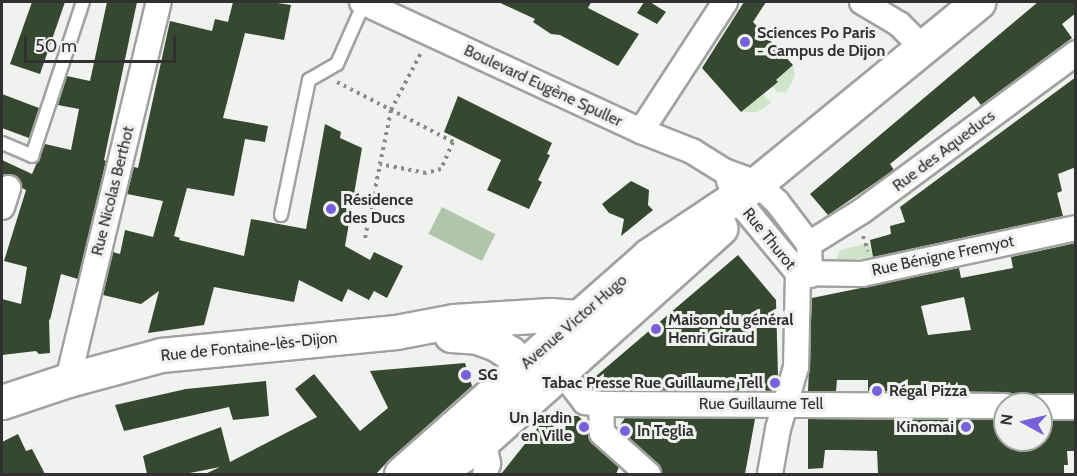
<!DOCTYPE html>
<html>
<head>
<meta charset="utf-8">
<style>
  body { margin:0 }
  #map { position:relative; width:1077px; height:476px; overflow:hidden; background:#eff2ee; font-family:Cabin,sans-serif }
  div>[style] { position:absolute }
  .green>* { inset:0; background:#cfe4c8 }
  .water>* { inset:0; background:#b0c5aa; transform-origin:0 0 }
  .building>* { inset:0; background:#374831 }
  .path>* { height:4px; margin-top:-2px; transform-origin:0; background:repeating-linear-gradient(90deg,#8a8c8a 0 3px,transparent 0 7.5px) }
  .roads { filter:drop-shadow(2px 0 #a0a29f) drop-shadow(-2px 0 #a0a29f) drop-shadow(0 2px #a0a29f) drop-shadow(0 -2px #a0a29f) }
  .lane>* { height:12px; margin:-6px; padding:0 6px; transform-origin:6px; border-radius:6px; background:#fff }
  .street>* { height:24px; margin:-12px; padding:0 12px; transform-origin:12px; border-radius:12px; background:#fff }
  .secondary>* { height:33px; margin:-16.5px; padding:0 16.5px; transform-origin:16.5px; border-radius:16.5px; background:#fff }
  .dots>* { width:16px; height:16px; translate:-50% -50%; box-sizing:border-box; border:3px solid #eff2ee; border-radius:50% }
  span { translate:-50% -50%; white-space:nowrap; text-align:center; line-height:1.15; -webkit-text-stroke:6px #eff2ee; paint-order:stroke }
  .poi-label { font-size:16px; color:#303130; font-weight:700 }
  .left { translate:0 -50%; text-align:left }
  .right { translate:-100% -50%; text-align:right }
  .street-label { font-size:16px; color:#303130 }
  .frame { position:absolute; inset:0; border:3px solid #303130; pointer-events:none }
  .north { position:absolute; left:993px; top:392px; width:60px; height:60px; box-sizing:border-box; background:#eff2ee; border:2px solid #a3a5a2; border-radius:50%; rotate:278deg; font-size:16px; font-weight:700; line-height:24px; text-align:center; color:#303130 }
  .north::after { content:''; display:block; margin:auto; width:21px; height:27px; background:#7860da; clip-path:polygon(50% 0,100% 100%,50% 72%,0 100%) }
  .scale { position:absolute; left:24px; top:36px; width:152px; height:27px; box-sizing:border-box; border:3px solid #303130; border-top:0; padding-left:8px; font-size:18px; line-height:21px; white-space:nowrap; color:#303130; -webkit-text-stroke:4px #eff2ee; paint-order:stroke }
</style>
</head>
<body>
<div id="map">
  <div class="green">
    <i style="clip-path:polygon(793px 65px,795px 76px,791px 84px,786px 92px,778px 92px,772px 86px,778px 83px,776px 80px)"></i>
    <i style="clip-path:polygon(763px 94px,771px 103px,757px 112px,741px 112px)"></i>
    <i style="clip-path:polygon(869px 243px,873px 259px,845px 265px,837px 259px,840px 250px)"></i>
  </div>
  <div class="water">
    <i style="left:442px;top:207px;width:60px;height:30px;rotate:27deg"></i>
  </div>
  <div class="building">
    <i style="clip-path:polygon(32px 2px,65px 2px,40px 74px,10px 64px)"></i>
    <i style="clip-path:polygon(107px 2px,137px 2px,104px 160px,106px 161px,78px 279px,61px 274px,50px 320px,49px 319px,50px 353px,39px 354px,36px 351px,2px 355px,2px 299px,21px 304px,27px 267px,4px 261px,26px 190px,22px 188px,19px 179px,13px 175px,2px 176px,2px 160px,32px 174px,45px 144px,71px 150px,79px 109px,58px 105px,67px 76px,90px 81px)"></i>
    <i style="clip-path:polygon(233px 2px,271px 2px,291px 5px,284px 40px,245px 33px,223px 118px,268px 126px,265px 142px,245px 139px,234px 196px,187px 188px,174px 236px,180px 238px,179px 240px,244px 256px,251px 219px,306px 229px,325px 124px,341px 132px,340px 138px,362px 148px,345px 246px,370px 260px,374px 252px,403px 266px,387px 298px,374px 291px,369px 300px,348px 289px,342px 302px,299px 280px,294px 302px,214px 287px,204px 325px,148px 333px,159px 291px,141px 304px,103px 295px,113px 252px,120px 254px,125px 230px,153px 237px,163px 201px,127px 194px,134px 167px,138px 168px,170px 21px,212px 31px,215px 19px,228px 22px)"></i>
    <i style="clip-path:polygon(498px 2px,591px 2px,588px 8px,639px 34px,618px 66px,560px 35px,551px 34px,533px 22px,535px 19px)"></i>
    <i style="clip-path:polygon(644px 2px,650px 2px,666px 12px,657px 24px,637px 13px)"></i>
    <i style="clip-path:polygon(744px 2px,766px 2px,753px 22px,793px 65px,776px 80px,778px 82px,741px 112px,702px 68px)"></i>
    <i style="clip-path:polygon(1038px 2px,1076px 2px,1076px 13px,1062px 24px,1072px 38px,981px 105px,974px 96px,890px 164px,894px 170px,828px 215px,810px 194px)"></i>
    <i style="clip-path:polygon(1076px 77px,1076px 167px,1058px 174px,1062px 191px,1057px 193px,1063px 216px,873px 257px,870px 240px,891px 234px,890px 226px,905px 222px,900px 207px)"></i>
    <i style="clip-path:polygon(2px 94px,39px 108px,29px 138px,2px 128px)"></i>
    <i style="clip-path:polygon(458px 96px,552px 143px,547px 154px,550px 155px,538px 180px,542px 182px,529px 209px,487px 190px,501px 160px,444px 132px)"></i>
    <i style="clip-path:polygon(631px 181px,649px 190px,648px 205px,653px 210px,621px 236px,624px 219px,609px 213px,602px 204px)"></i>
    <i style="clip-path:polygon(evenodd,1076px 243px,1076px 393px,1041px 393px,1030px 398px,1016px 398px,1005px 392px,868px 391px,868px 380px,837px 380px,836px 391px,808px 391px,812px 298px,959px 268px,961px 278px,1013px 268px,1011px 257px,1076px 243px,964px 297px,971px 330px,928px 335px,921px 306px,964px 297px)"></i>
    <i style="clip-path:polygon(738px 255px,776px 300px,778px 377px,772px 391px,593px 389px,588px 383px)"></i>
    <i style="clip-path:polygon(465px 363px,472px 386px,389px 460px,376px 474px,205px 474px,220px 467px,185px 474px,147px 474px,143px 456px,221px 427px,230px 462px,317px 417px,295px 389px,314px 374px,360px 431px,388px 408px,370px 371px)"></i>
    <i style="clip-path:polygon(266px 381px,269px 416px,233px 420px,229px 407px,124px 431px,115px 405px,186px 389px)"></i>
    <i style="clip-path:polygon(548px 415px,578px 416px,587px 424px,592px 443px,619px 467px,616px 474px,501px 474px)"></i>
    <i style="clip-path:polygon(625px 418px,755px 419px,745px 474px,662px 474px,657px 463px,618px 428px)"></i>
    <i style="clip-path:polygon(808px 419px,1005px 420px,1005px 440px,1041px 440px,1041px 421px,1076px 421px,1076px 451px,1067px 451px,1068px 465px,1064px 465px,1064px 474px,878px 473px,877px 451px,839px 450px,825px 450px,823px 468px,808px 469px)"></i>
    <i style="clip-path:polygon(18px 434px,26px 451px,32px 449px,45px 474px,2px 474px,2px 442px)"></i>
  </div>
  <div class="path">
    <i style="left:337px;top:82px;width:131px;rotate:27.3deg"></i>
    <i style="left:453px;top:142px;width:30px;rotate:114deg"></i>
    <i style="left:441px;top:169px;width:16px;rotate:165deg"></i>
    <i style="left:426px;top:173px;width:47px;rotate:-168.9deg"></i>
    <i style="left:863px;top:236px;width:16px;rotate:72deg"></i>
    <i style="left:365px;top:238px;width:131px;rotate:-78.5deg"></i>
    <i style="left:391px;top:110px;width:67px;rotate:-62.3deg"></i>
  </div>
  <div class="roads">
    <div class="lane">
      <i style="left:2px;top:143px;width:33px;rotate:23deg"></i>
      <i style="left:32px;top:156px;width:162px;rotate:-71.7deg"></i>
      <i style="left:281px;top:215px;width:138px;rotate:-78.3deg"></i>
      <i style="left:309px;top:80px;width:32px;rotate:-30deg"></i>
      <i style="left:337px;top:64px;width:67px;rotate:-66.1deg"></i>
    </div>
    <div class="street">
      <i style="left:362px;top:2px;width:307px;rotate:24.8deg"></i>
      <i style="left:641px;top:131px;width:55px;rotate:21.4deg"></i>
      <i style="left:692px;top:151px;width:38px;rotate:32deg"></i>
      <i style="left:724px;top:171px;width:35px;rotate:20deg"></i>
      <i style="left:757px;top:183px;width:28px;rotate:44deg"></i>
      <i style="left:777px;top:202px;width:53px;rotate:52.7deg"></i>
      <i style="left:809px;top:244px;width:31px;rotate:88deg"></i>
      <i style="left:862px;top:2px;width:43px;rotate:30.7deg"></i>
      <i style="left:899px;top:24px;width:34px;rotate:45deg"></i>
      <i style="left:641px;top:131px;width:154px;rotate:-56.9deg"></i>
      <i style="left:729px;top:181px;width:26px;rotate:62deg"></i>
      <i style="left:741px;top:204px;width:89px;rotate:50.4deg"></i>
      <i style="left:798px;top:273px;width:94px;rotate:91.2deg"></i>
      <i style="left:796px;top:367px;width:65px;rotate:106.2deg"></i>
      <i style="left:778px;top:429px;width:46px;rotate:100.1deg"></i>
      <i style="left:2px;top:207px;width:20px;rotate:-72deg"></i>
      <i style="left:809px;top:244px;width:62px;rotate:-31.9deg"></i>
      <i style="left:862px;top:211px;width:266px;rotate:-36.4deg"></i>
      <i style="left:798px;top:273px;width:64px;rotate:0.9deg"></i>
      <i style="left:862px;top:274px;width:219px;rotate:-12.1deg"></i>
      <i style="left:552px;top:359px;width:54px;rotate:52.5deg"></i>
      <i style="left:585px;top:402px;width:16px;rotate:7deg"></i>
      <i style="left:601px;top:404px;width:404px;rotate:0.3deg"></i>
      <i style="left:68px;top:380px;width:389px;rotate:-76.5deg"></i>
      <i style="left:601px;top:404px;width:29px;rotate:88deg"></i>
      <i style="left:602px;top:433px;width:62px;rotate:41.7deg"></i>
      <i style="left:1041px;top:407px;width:35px"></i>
      <i style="left:483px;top:441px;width:23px;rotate:77deg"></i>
      <i style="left:488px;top:463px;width:11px;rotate:105deg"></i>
    </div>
    <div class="secondary">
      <i style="left:451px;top:335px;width:26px;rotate:4deg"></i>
      <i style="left:477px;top:337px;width:20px;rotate:20deg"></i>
      <i style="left:496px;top:344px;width:17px;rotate:33deg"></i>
      <i style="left:510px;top:353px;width:19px;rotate:58deg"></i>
      <i style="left:520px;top:369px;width:20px;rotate:15deg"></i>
      <i style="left:2px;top:402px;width:70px;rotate:-18.4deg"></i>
      <i style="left:68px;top:380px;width:96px;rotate:-15deg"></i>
      <i style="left:161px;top:355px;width:236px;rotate:-5.6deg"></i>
      <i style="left:396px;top:332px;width:59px;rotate:-10.7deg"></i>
      <i style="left:454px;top:321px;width:96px;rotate:-3.6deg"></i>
      <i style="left:550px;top:315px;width:30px;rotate:4deg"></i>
      <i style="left:401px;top:474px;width:331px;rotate:-41.4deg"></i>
      <i style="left:649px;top:255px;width:130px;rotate:-33.7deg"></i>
      <i style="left:757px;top:183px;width:286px;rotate:-39.3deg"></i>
      <i style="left:435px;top:474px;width:58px;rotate:-34.5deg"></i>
      <i style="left:483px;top:441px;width:319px;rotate:-41.9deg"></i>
    </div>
  </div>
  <div class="dots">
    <i style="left:745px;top:42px;background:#7860da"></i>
    <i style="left:331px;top:209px;background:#7860da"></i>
    <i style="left:656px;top:329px;background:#7860da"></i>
    <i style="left:466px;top:375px;background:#7860da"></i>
    <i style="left:775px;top:383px;background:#7860da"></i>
    <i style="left:877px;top:391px;background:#7860da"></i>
    <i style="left:584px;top:427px;background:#7860da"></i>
    <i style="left:966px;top:427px;background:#7860da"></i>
    <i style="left:625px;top:431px;background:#7860da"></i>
  </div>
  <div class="poi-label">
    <span class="left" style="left:757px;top:42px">Sciences Po Paris<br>- Campus de Dijon</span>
    <span class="left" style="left:343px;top:209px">Résidence<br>des Ducs</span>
    <span class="left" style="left:668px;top:329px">Maison du général<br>Henri Giraud</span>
    <span class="left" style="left:478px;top:375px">SG</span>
    <span class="right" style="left:763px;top:383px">Tabac Presse Rue Guillaume Tell</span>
    <span class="left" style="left:889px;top:391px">Régal Pizza</span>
    <span class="right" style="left:572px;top:427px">Un Jardin<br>en Ville</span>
    <span class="right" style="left:954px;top:427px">Kinomai</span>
    <span class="left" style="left:637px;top:431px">In Teglia</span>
  </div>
  <div class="street-label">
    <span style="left:543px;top:86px;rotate:25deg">Boulevard Eugène Spuller</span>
    <span style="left:944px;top:151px;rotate:-37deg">Rue des Aqueducs</span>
    <span style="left:113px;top:191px;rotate:-76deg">Rue Nicolas Berthot</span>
    <span style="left:769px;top:239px;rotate:51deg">Rue Thurot</span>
    <span style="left:943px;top:256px;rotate:-12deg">Rue Bénigne Fremyot</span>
    <span style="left:574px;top:322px;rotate:-41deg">Avenue Victor Hugo</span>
    <span style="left:249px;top:347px;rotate:-6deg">Rue de Fontaine-lès-Dijon</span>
    <span style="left:761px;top:404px">Rue Guillaume Tell</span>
  </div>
  <div class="frame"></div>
  <div class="north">N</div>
  <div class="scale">50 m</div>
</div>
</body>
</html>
